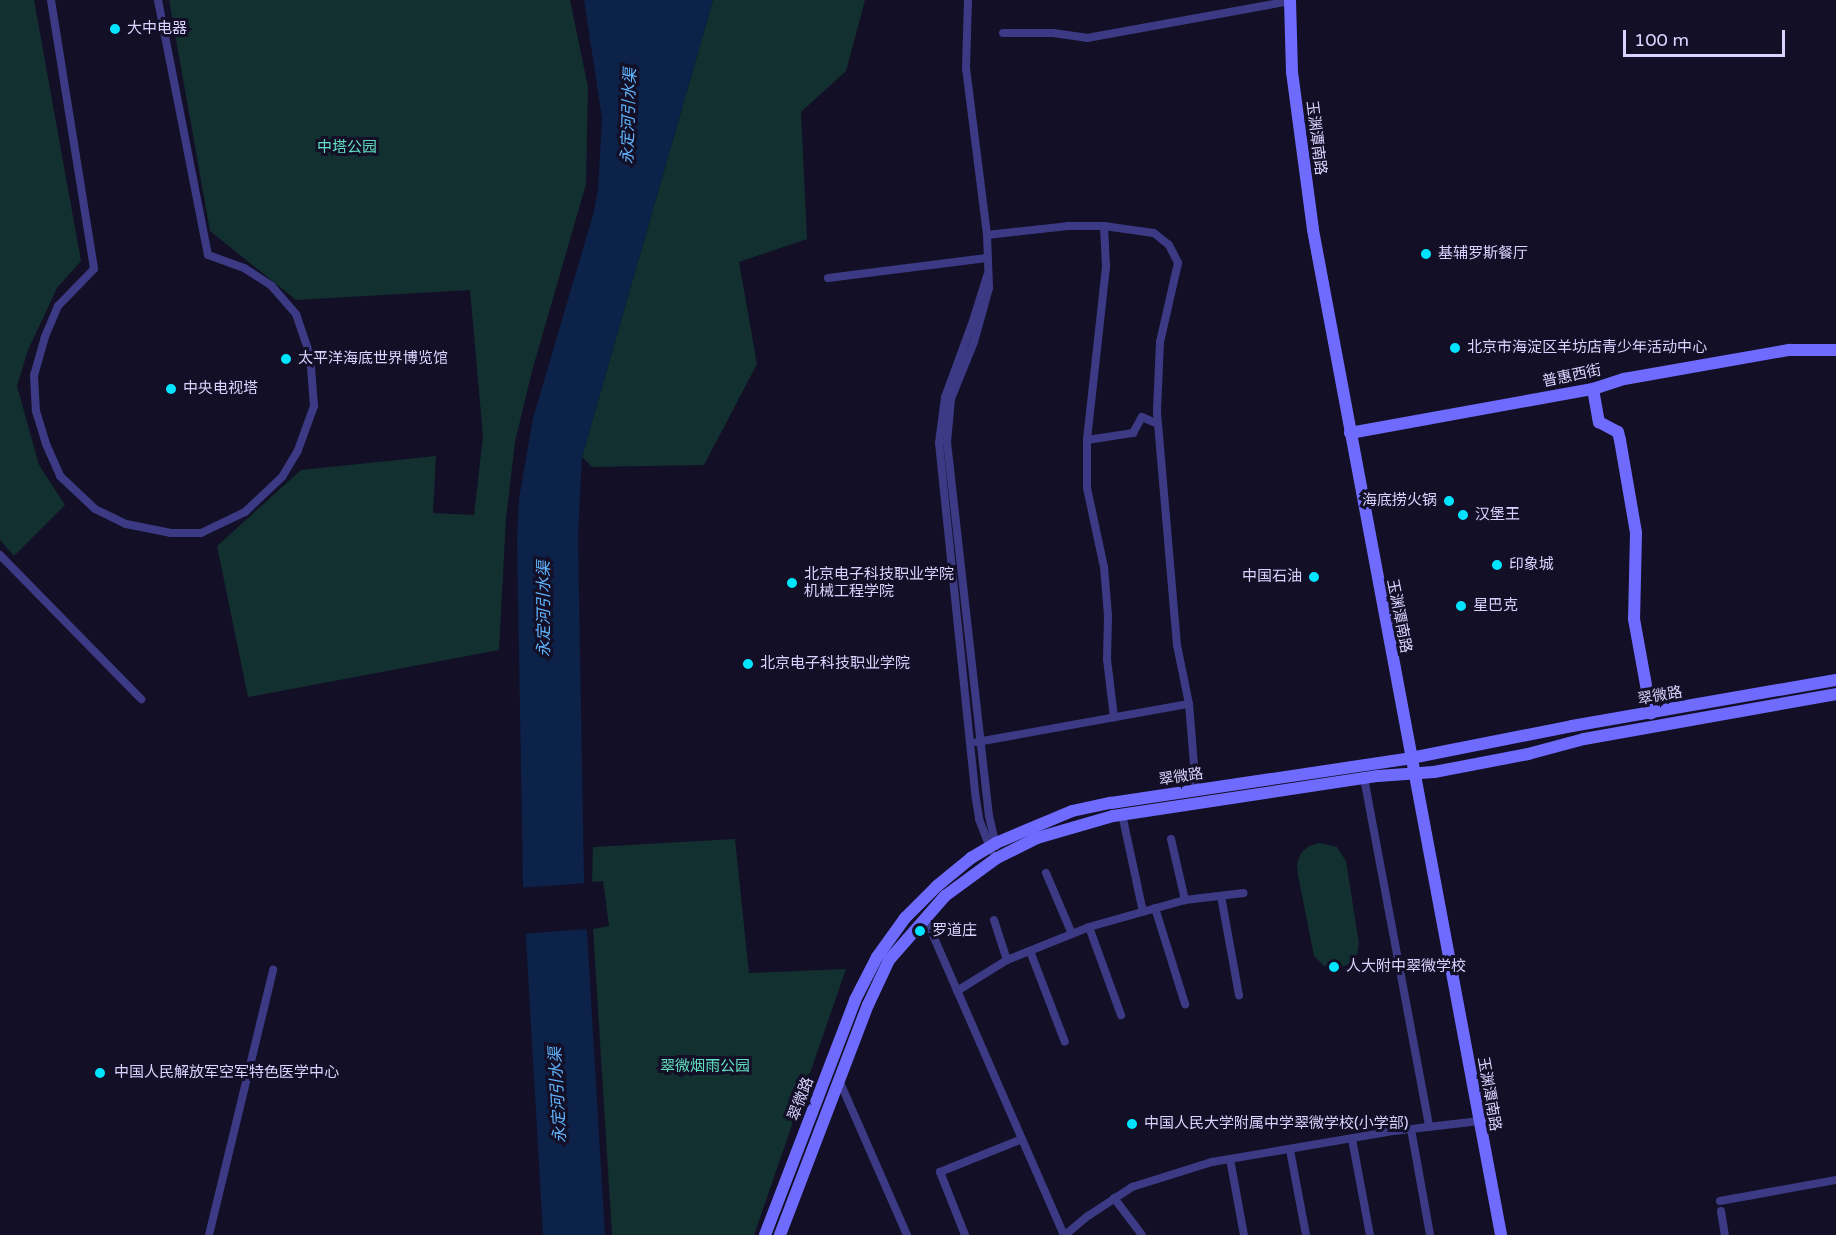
<!DOCTYPE html>
<html>
<head>
<meta charset="utf-8">
<style>
  body { margin:0 }
  #map { position:relative; width:1836px; height:1235px; overflow:hidden; background:#130f26; font-family:"Varela Round","Noto Sans SC",sans-serif }
  div>[style] { position:absolute }
  .green>* { inset:0; background:#12302f }
  .water>* { inset:0; background:#0c2248 }
  .pier>* { inset:0; background:#130f26; transform-origin:0 0 }
  .street>* { height:8px; margin:-4px; padding:0 4px; transform-origin:4px; border-radius:4px; background:#3d3a85 }
  .secondary>* { height:12px; margin:-6px; padding:0 6px; transform-origin:6px; border-radius:6px; background:#6f6bff }
  .dots>* { width:16px; height:16px; translate:-50% -50%; box-sizing:border-box; border:3px solid #130f26; border-radius:50% }
  span { translate:-50% -50%; white-space:nowrap; text-align:center; line-height:1.15; -webkit-text-stroke:6px #130f26; paint-order:stroke }
  .poi-label { font-size:15px; color:#d9d4ff }
  .left { translate:0 -50%; text-align:left }
  .right { translate:-100% -50%; text-align:right }
  .street-label { font-size:15px; color:#d9d4ff }
  .park-label { font-size:15px; color:#5fe0c0 }
  .water-label { font-size:16px; color:#62b6ff; font-style:italic }
  .scale { position:absolute; left:1623px; top:30px; width:162px; height:27px; box-sizing:border-box; border:3px solid #d9d4ff; border-top:0; padding-left:8px; font-size:18px; line-height:21px; white-space:nowrap; color:#d9d4ff; -webkit-text-stroke:4px #130f26; paint-order:stroke }
</style>
</head>
<body>
<div id="map">
  <div class="green">
    <i style="clip-path:polygon(0 0,34px 0,81px 261px,57px 288px,28px 350px,17px 386px,39px 465px,65px 505px,14px 556px,0 540px)"></i>
    <i style="clip-path:polygon(169px 0,570px 0,588px 87px,586px 184px,532px 371px,515px 442px,506px 519px,499px 650px,248px 697px,217px 546px,301px 470px,436px 456px,433px 513px,474px 515px,483px 436px,470px 290px,296px 300px,210px 231px)"></i>
    <i style="clip-path:polygon(713px 0,865px 0,846px 71px,801px 112px,807px 239px,739px 262px,757px 364px,704px 465px,592px 467px,582px 457px)"></i>
    <i style="clip-path:polygon(735px 839px,749px 973px,846px 969px,754px 1235px,612px 1235px,593px 929px,609px 926px,603px 881px,592px 882px,593px 847px)"></i>
    <i style="clip-path:polygon(1320px 843px,1337px 847px,1346px 861px,1359px 944px,1357px 955px,1347px 965px,1338px 968px,1324px 966px,1314px 956px,1298px 875px,1297px 864px,1301px 853px,1309px 846px)"></i>
  </div>
  <div class="water">
    <i style="clip-path:polygon(584px 0,713px 0,582px 457px,578px 537px,584px 881px,605px 1235px,543px 1235px,523px 886px,517px 538px,519px 499px,533px 418px,593px 215px,598px 190px,602px 118px)"></i>
  </div>
  <div class="pier">
    <i style="left:587px;top:883px;width:46px;height:68px;rotate:86deg"></i>
  </div>
  <div class="street">
    <i style="left:51px;top:0;width:272px;rotate:80.9deg"></i>
    <i style="left:94px;top:269px;width:52px;rotate:134.2deg"></i>
    <i style="left:58px;top:306px;width:34px;rotate:113deg"></i>
    <i style="left:45px;top:337px;width:40px;rotate:106deg"></i>
    <i style="left:34px;top:375px;width:36px;rotate:87deg"></i>
    <i style="left:36px;top:411px;width:34px;rotate:73deg"></i>
    <i style="left:46px;top:444px;width:35px;rotate:66deg"></i>
    <i style="left:60px;top:476px;width:48px;rotate:43.3deg"></i>
    <i style="left:95px;top:509px;width:34px;rotate:26deg"></i>
    <i style="left:126px;top:524px;width:46px;rotate:11.3deg"></i>
    <i style="left:171px;top:533px;width:30px"></i>
    <i style="left:201px;top:533px;width:49px;rotate:-25.5deg"></i>
    <i style="left:245px;top:512px;width:51px;rotate:-43.4deg"></i>
    <i style="left:282px;top:477px;width:31px;rotate:-59deg"></i>
    <i style="left:298px;top:450px;width:47px;rotate:-70deg"></i>
    <i style="left:314px;top:406px;width:51px;rotate:-94.5deg"></i>
    <i style="left:310px;top:355px;width:43px;rotate:-108.9deg"></i>
    <i style="left:296px;top:314px;width:37px;rotate:-131deg"></i>
    <i style="left:272px;top:286px;width:33px;rotate:-147deg"></i>
    <i style="left:244px;top:268px;width:38px;rotate:-160deg"></i>
    <i style="left:208px;top:255px;width:260px;rotate:-101.1deg"></i>
    <i style="left:968px;top:0;width:68px;rotate:91.7deg"></i>
    <i style="left:966px;top:68px;width:168px;rotate:82.8deg"></i>
    <i style="left:987px;top:235px;width:53px;rotate:87.8deg"></i>
    <i style="left:989px;top:288px;width:56px;rotate:105.5deg"></i>
    <i style="left:974px;top:342px;width:61px;rotate:112deg"></i>
    <i style="left:951px;top:399px;width:43px;rotate:95.3deg"></i>
    <i style="left:947px;top:442px;width:376px;rotate:83.6deg"></i>
    <i style="left:989px;top:816px;width:31px;rotate:77deg"></i>
    <i style="left:1003px;top:33px;width:50px"></i>
    <i style="left:1053px;top:33px;width:34px;rotate:8deg"></i>
    <i style="left:1087px;top:38px;width:206px;rotate:-10.3deg"></i>
    <i style="left:1104px;top:226px;width:41px;rotate:87.2deg"></i>
    <i style="left:1106px;top:267px;width:174px;rotate:96.3deg"></i>
    <i style="left:1087px;top:440px;width:48px;rotate:90deg"></i>
    <i style="left:1087px;top:488px;width:81px;rotate:77.9deg"></i>
    <i style="left:1104px;top:567px;width:49px;rotate:85.3deg"></i>
    <i style="left:1108px;top:616px;width:43px;rotate:91.3deg"></i>
    <i style="left:1107px;top:659px;width:59px;rotate:83.2deg"></i>
    <i style="left:987px;top:235px;width:81px;rotate:-6.3deg"></i>
    <i style="left:1068px;top:226px;width:36px"></i>
    <i style="left:1104px;top:226px;width:50px;rotate:8deg"></i>
    <i style="left:1154px;top:233px;width:19px;rotate:39deg"></i>
    <i style="left:1169px;top:245px;width:20px;rotate:63deg"></i>
    <i style="left:1178px;top:263px;width:81px;rotate:102.8deg"></i>
    <i style="left:1160px;top:342px;width:70px;rotate:92.5deg"></i>
    <i style="left:1157px;top:412px;width:234px;rotate:85.1deg"></i>
    <i style="left:1177px;top:645px;width:60px;rotate:78.5deg"></i>
    <i style="left:1189px;top:704px;width:86px;rotate:85.3deg"></i>
    <i style="left:987px;top:276px;width:47px;rotate:107.3deg"></i>
    <i style="left:973px;top:321px;width:81px;rotate:110.2deg"></i>
    <i style="left:945px;top:397px;width:46px;rotate:97.4deg"></i>
    <i style="left:939px;top:443px;width:358px;rotate:84.1deg"></i>
    <i style="left:976px;top:799px;width:20px;rotate:81deg"></i>
    <i style="left:979px;top:819px;width:34px;rotate:69deg"></i>
    <i style="left:828px;top:278px;width:160px;rotate:-7.2deg"></i>
    <i style="left:1087px;top:440px;width:47px;rotate:-8.7deg"></i>
    <i style="left:1133px;top:433px;width:18px;rotate:-61deg"></i>
    <i style="left:1142px;top:417px;width:17px;rotate:24deg"></i>
    <i style="left:0;top:555px;width:202px;rotate:45.6deg"></i>
    <i style="left:977px;top:742px;width:215px;rotate:-10.2deg"></i>
    <i style="left:1364px;top:778px;width:355px;rotate:79.4deg"></i>
    <i style="left:1122px;top:814px;width:100px;rotate:77.9deg"></i>
    <i style="left:1171px;top:839px;width:63px;rotate:77.1deg"></i>
    <i style="left:1046px;top:873px;width:66px;rotate:66.9deg"></i>
    <i style="left:1221px;top:896px;width:101px;rotate:79.7deg"></i>
    <i style="left:1155px;top:908px;width:101px;rotate:72.6deg"></i>
    <i style="left:925px;top:917px;width:347px;rotate:66.4deg"></i>
    <i style="left:994px;top:920px;width:42px;rotate:72deg"></i>
    <i style="left:1089px;top:927px;width:94px;rotate:70deg"></i>
    <i style="left:1030px;top:951px;width:97px;rotate:69deg"></i>
    <i style="left:957px;top:991px;width:59px;rotate:-31.8deg"></i>
    <i style="left:1007px;top:960px;width:88px;rotate:-21.9deg"></i>
    <i style="left:1089px;top:927px;width:100px;rotate:-15.7deg"></i>
    <i style="left:1185px;top:900px;width:59px;rotate:-6.8deg"></i>
    <i style="left:839px;top:1080px;width:169px;rotate:66.3deg"></i>
    <i style="left:1411px;top:1129px;width:108px;rotate:79.8deg"></i>
    <i style="left:1352px;top:1139px;width:98px;rotate:79.4deg"></i>
    <i style="left:1290px;top:1150px;width:86px;rotate:79.3deg"></i>
    <i style="left:1230px;top:1159px;width:77px;rotate:79.6deg"></i>
    <i style="left:1114px;top:1198px;width:46px;rotate:52.9deg"></i>
    <i style="left:1720px;top:1201px;width:118px;rotate:-10.3deg"></i>
    <i style="left:1721px;top:1211px;width:24px;rotate:81deg"></i>
    <i style="left:209px;top:1235px;width:273px;rotate:-76.4deg"></i>
    <i style="left:965px;top:1235px;width:68px;rotate:-111.6deg"></i>
    <i style="left:940px;top:1172px;width:88px;rotate:-21.9deg"></i>
    <i style="left:1065px;top:1235px;width:30px;rotate:-40deg"></i>
    <i style="left:1088px;top:1216px;width:53px;rotate:-33.4deg"></i>
    <i style="left:1132px;top:1187px;width:84px;rotate:-17.4deg"></i>
    <i style="left:1212px;top:1162px;width:185px;rotate:-9.7deg"></i>
    <i style="left:1394px;top:1131px;width:86px;rotate:-6.7deg"></i>
  </div>
  <div class="secondary">
    <i style="left:1290px;top:0;width:72px;rotate:88.4deg"></i>
    <i style="left:1292px;top:72px;width:159px;rotate:82.4deg"></i>
    <i style="left:1313px;top:230px;width:1022px;rotate:79.4deg"></i>
    <i style="left:1593px;top:389px;width:34px;rotate:80deg"></i>
    <i style="left:1599px;top:422px;width:21px;rotate:28deg"></i>
    <i style="left:1618px;top:432px;width:8px;rotate:76deg"></i>
    <i style="left:1620px;top:440px;width:94px;rotate:80.2deg"></i>
    <i style="left:1636px;top:533px;width:86px;rotate:91.3deg"></i>
    <i style="left:1634px;top:619px;width:96px;rotate:79.7deg"></i>
    <i style="left:1350px;top:433px;width:247px;rotate:-10.3deg"></i>
    <i style="left:1593px;top:389px;width:33px;rotate:-18deg"></i>
    <i style="left:1624px;top:379px;width:168px;rotate:-10deg"></i>
    <i style="left:1789px;top:350px;width:47px"></i>
    <i style="left:765px;top:1235px;width:252px;rotate:-69deg"></i>
    <i style="left:855px;top:1000px;width:48px;rotate:-62.9deg"></i>
    <i style="left:877px;top:957px;width:48px;rotate:-54.3deg"></i>
    <i style="left:905px;top:918px;width:45px;rotate:-45deg"></i>
    <i style="left:937px;top:886px;width:44px;rotate:-39.5deg"></i>
    <i style="left:971px;top:858px;width:29px;rotate:-31deg"></i>
    <i style="left:996px;top:843px;width:82px;rotate:-22.8deg"></i>
    <i style="left:1072px;top:811px;width:40px;rotate:-12deg"></i>
    <i style="left:1111px;top:803px;width:303px;rotate:-8.5deg"></i>
    <i style="left:1411px;top:758px;width:164px;rotate:-11.2deg"></i>
    <i style="left:1572px;top:726px;width:268px;rotate:-9.9deg"></i>
    <i style="left:780px;top:1235px;width:246px;rotate:-69.1deg"></i>
    <i style="left:868px;top:1005px;width:50px;rotate:-65deg"></i>
    <i style="left:889px;top:960px;width:85px;rotate:-48.8deg"></i>
    <i style="left:945px;top:896px;width:64px;rotate:-36.2deg"></i>
    <i style="left:997px;top:858px;width:45px;rotate:-26.6deg"></i>
    <i style="left:1037px;top:838px;width:79px;rotate:-16.1deg"></i>
    <i style="left:1113px;top:816px;width:268px;rotate:-8.6deg"></i>
    <i style="left:1378px;top:776px;width:56px;rotate:-4.1deg"></i>
    <i style="left:1434px;top:772px;width:96px;rotate:-10.8deg"></i>
    <i style="left:1528px;top:754px;width:58px;rotate:-15deg"></i>
    <i style="left:1584px;top:739px;width:256px;rotate:-10.1deg"></i>
  </div>
  <div class="dots">
    <i style="left:115px;top:29px;background:#00e5ff"></i>
    <i style="left:1426px;top:254px;background:#00e5ff"></i>
    <i style="left:1455px;top:348px;background:#00e5ff"></i>
    <i style="left:286px;top:359px;background:#00e5ff"></i>
    <i style="left:171px;top:389px;background:#00e5ff"></i>
    <i style="left:1449px;top:501px;background:#00e5ff"></i>
    <i style="left:1463px;top:515px;background:#00e5ff"></i>
    <i style="left:1497px;top:565px;background:#00e5ff"></i>
    <i style="left:1314px;top:577px;background:#00e5ff"></i>
    <i style="left:792px;top:583px;background:#00e5ff"></i>
    <i style="left:1461px;top:606px;background:#00e5ff"></i>
    <i style="left:748px;top:664px;background:#00e5ff"></i>
    <i style="left:920px;top:931px;background:#00e5ff"></i>
    <i style="left:1334px;top:967px;background:#00e5ff"></i>
    <i style="left:100px;top:1073px;background:#00e5ff"></i>
    <i style="left:1132px;top:1124px;background:#00e5ff"></i>
  </div>
  <div class="poi-label">
    <span class="left" style="left:127px;top:29px">大中电器</span>
    <span class="left" style="left:1438px;top:254px">基辅罗斯餐厅</span>
    <span class="left" style="left:1467px;top:348px">北京市海淀区羊坊店青少年活动中心</span>
    <span class="left" style="left:298px;top:359px">太平洋海底世界博览馆</span>
    <span class="left" style="left:183px;top:389px">中央电视塔</span>
    <span class="right" style="left:1437px;top:501px">海底捞火锅</span>
    <span class="left" style="left:1475px;top:515px">汉堡王</span>
    <span class="left" style="left:1509px;top:565px">印象城</span>
    <span class="left" style="left:804px;top:583px">北京电子科技职业学院<br>机械工程学院</span>
    <span class="right" style="left:1302px;top:577px">中国石油</span>
    <span class="left" style="left:1473px;top:606px">星巴克</span>
    <span class="left" style="left:760px;top:664px">北京电子科技职业学院</span>
    <span class="left" style="left:932px;top:931px">罗道庄</span>
    <span class="left" style="left:1346px;top:967px">人大附中翠微学校</span>
    <span class="left" style="left:114px;top:1073px">中国人民解放军空军特色医学中心</span>
    <span class="left" style="left:1144px;top:1124px">中国人民大学附属中学翠微学校(小学部)</span>
  </div>
  <div class="street-label">
    <span style="left:1316px;top:138px;rotate:83deg">玉渊潭南路</span>
    <span style="left:1572px;top:376px;rotate:-12deg">普惠西街</span>
    <span style="left:1399px;top:616px;rotate:79deg">玉渊潭南路</span>
    <span style="left:1660px;top:696px;rotate:-10deg">翠微路</span>
    <span style="left:1181px;top:777px;rotate:-9deg">翠微路</span>
    <span style="left:1489px;top:1094px;rotate:80deg">玉渊潭南路</span>
    <span style="left:801px;top:1099px;rotate:-69deg">翠微路</span>
  </div>
  <div class="park-label">
    <span style="left:347px;top:148px">中塔公园</span>
    <span style="left:705px;top:1067px">翠微烟雨公园</span>
  </div>
  <div class="water-label">
    <span style="left:629px;top:116px;rotate:-88deg">永定河引水渠</span>
    <span style="left:544px;top:609px;rotate:-90deg">永定河引水渠</span>
    <span style="left:558px;top:1095px;rotate:-93deg">永定河引水渠</span>
  </div>
  <div class="scale">100 m</div>
</div>
</body>
</html>
